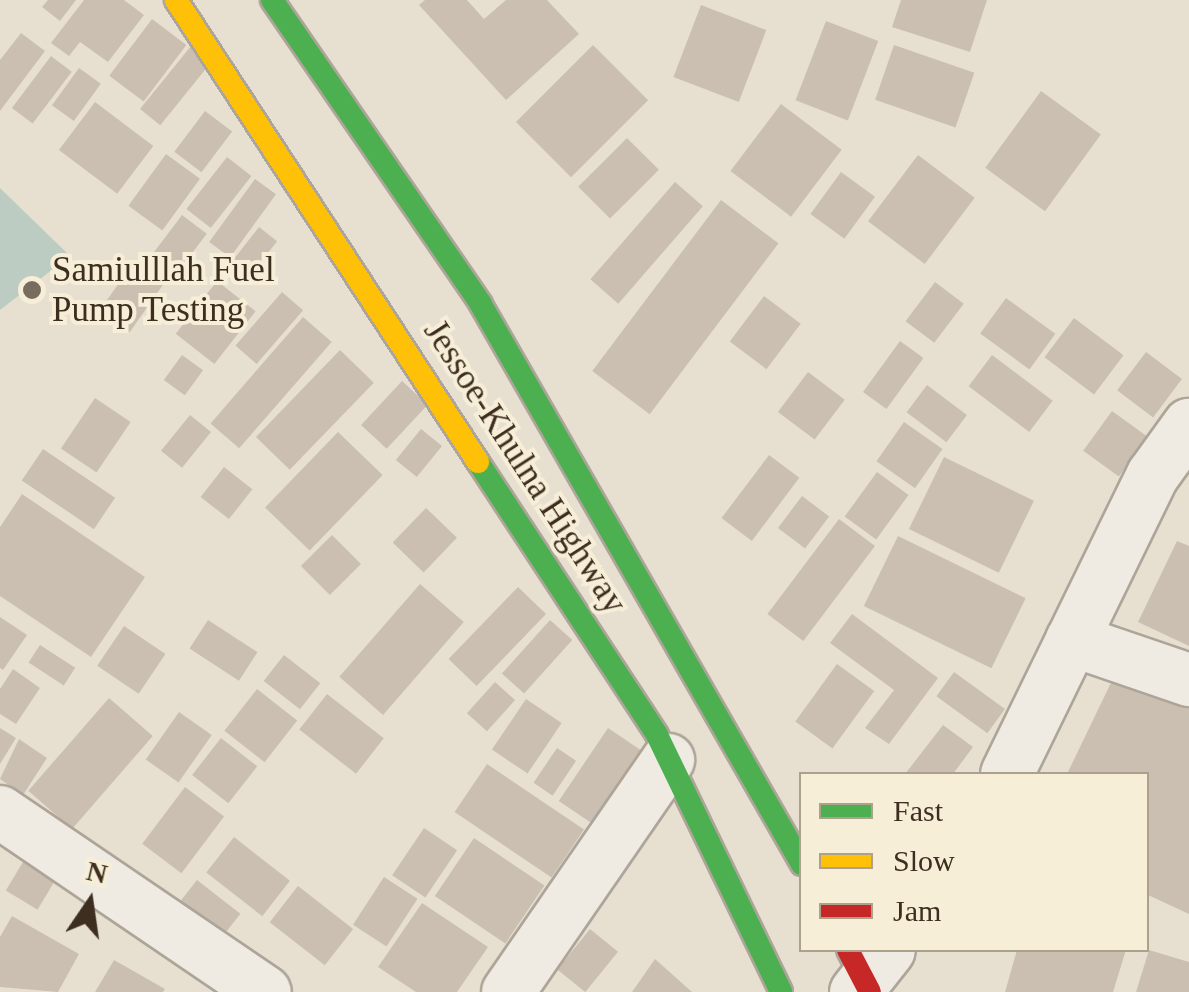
<!DOCTYPE html>
<html>
<head>
<meta charset="utf-8">
<style>
  body { margin:0 }
  #map { position:relative; width:1189px; height:992px; overflow:hidden; background:#e7e0d1; font-family:Georgia,serif }
  div>[style] { position:absolute }
  .water>* { inset:0; background:#bcccc2 }
  .building>* { inset:0; background:#cbbfb2; transform-origin:0 0 }
  .roads { filter:drop-shadow(2px 0 #ada599) drop-shadow(-2px 0 #ada599) drop-shadow(0 2px #ada599) drop-shadow(0 -2px #ada599) }
  .street>* { height:52px; margin:-26px; padding:0 26px; transform-origin:26px; border-radius:26px; background:#efebe3 }
  .fast>* { height:22px; margin:-11px; padding:0 11px; transform-origin:11px; border-radius:11px; background:#4caf50 }
  .slow>* { height:22px; margin:-11px; padding:0 11px; transform-origin:11px; border-radius:11px; background:#ffc107 }
  .jam>* { height:22px; margin:-11px; padding:0 11px; transform-origin:11px; border-radius:11px; background:#c62828 }
  .dots>* { width:28px; height:28px; translate:-50% -50%; box-sizing:border-box; border:5px solid #f7eed8; border-radius:50% }
  span { translate:-50% -50%; white-space:nowrap; text-align:center; line-height:1.15; -webkit-text-stroke:8px #f7eed8; paint-order:stroke }
  .poi-label { font-size:35px; color:#3d2e20 }
  .left { translate:0 -50%; text-align:left }
  .street-label { font-size:35px; color:#3d2e20 }
  .legend { position:absolute; left:799px; top:772px; width:350px; height:180px; box-sizing:border-box; background:#f7eed8; border:2px solid #ada18e; margin:0; padding:12px 18px; list-style:none; font-size:30px; color:#3d2e20 }
  .legend li { display:flex; align-items:center; gap:20px; height:50px }
  .legend b { width:50px; border:2px solid #ada18e }
  .north { position:absolute; left:40px; top:852px; width:100px; height:100px; -webkit-text-stroke:8px #f7eed8; paint-order:stroke; rotate:13deg; font-size:28px; font-weight:700; line-height:40px; text-align:center; color:#3d2e20 }
  .north::after { content:''; display:block; margin:auto; width:35px; height:45px; background:#3d2e20; clip-path:polygon(50% 0,100% 100%,50% 72%,0 100%) }
</style>
</head>
<body>
<div id="map">
  <div class="water">
    <i style="clip-path:polygon(0 188px,70px 256px,0 310px)"></i>
  </div>
  <div class="building">
    <i style="clip-path:polygon(48px 0,76px 0,60px 21px,42px 7px)"></i>
    <i style="clip-path:polygon(84px 0,124px 0,144px 15px,108px 62px,80px 42px,69px 56px,51px 43px)"></i>
    <i style="clip-path:polygon(425px 0,467px 0,484px 19px,506px 0,547px 0,579px 34px,506px 100px,419px 5px)"></i>
    <i style="clip-path:polygon(901px 0,987px 0,970px 52px,892px 27px)"></i>
    <i style="left:701px;top:5px;width:70px;height:77px;rotate:21deg"></i>
    <i style="left:152px;top:19px;width:43px;height:71px;rotate:37deg"></i>
    <i style="left:826px;top:21px;width:56px;height:85px;rotate:21deg"></i>
    <i style="clip-path:polygon(21px 33px,45px 51px,0 111px,0 60px)"></i>
    <i style="left:593px;top:45px;width:78px;height:109px;rotate:45deg"></i>
    <i style="left:894px;top:45px;width:85px;height:58px;rotate:19deg"></i>
    <i style="left:191px;top:46px;width:26px;height:81px;rotate:39deg"></i>
    <i style="left:51px;top:56px;width:26px;height:65px;rotate:37deg"></i>
    <i style="left:79px;top:68px;width:27px;height:46px;rotate:36deg"></i>
    <i style="left:1041px;top:91px;width:74px;height:95px;rotate:36deg"></i>
    <i style="left:95px;top:102px;width:73px;height:60px;rotate:37deg"></i>
    <i style="left:781px;top:104px;width:76px;height:84px;rotate:37deg"></i>
    <i style="left:205px;top:111px;width:34px;height:51px;rotate:37deg"></i>
    <i style="left:627px;top:138px;width:45px;height:69px;rotate:45deg"></i>
    <i style="left:166px;top:154px;width:42px;height:64px;rotate:36deg"></i>
    <i style="left:918px;top:155px;width:71px;height:83px;rotate:37deg"></i>
    <i style="left:227px;top:157px;width:31px;height:66px;rotate:38deg"></i>
    <i style="left:841px;top:172px;width:42px;height:52px;rotate:36deg"></i>
    <i style="left:255px;top:179px;width:26px;height:78px;rotate:36deg"></i>
    <i style="left:675px;top:182px;width:37px;height:129px;rotate:41deg"></i>
    <i style="left:721px;top:200px;width:72px;height:214px;rotate:37deg"></i>
    <i style="left:182px;top:215px;width:31px;height:59px;rotate:37deg"></i>
    <i style="left:259px;top:227px;width:23px;height:56px;rotate:38deg"></i>
    <i style="left:133px;top:263px;width:37px;height:59px;rotate:35deg"></i>
    <i style="left:217px;top:281px;width:49px;height:67px;rotate:38deg"></i>
    <i style="left:935px;top:282px;width:36px;height:49px;rotate:37deg"></i>
    <i style="left:282px;top:292px;width:28px;height:71px;rotate:41deg"></i>
    <i style="left:764px;top:296px;width:46px;height:57px;rotate:37deg"></i>
    <i style="left:1006px;top:298px;width:61px;height:44px;rotate:36deg"></i>
    <i style="left:303px;top:317px;width:38px;height:141px;rotate:41deg"></i>
    <i style="left:1074px;top:318px;width:62px;height:49px;rotate:37deg"></i>
    <i style="left:900px;top:341px;width:29px;height:63px;rotate:36deg"></i>
    <i style="left:340px;top:350px;width:47px;height:121px;rotate:44deg"></i>
    <i style="left:1146px;top:352px;width:45px;height:48px;rotate:37deg"></i>
    <i style="left:182px;top:355px;width:26px;height:31px;rotate:36deg"></i>
    <i style="left:992px;top:355px;width:76px;height:39px;rotate:37deg"></i>
    <i style="left:808px;top:372px;width:46px;height:50px;rotate:37deg"></i>
    <i style="left:402px;top:381px;width:35px;height:60px;rotate:43deg"></i>
    <i style="left:927px;top:385px;width:50px;height:34px;rotate:37deg"></i>
    <i style="left:95px;top:398px;width:43px;height:61px;rotate:34deg"></i>
    <i style="left:1112px;top:411px;width:44px;height:49px;rotate:36deg"></i>
    <i style="left:190px;top:415px;width:27px;height:46px;rotate:39deg"></i>
    <i style="left:904px;top:422px;width:47px;height:48px;rotate:35deg"></i>
    <i style="left:421px;top:429px;width:27px;height:40px;rotate:39deg"></i>
    <i style="left:338px;top:432px;width:62px;height:105px;rotate:44deg"></i>
    <i style="left:43px;top:449px;width:87px;height:38px;rotate:34deg"></i>
    <i style="left:769px;top:455px;width:38px;height:79px;rotate:37deg"></i>
    <i style="left:944px;top:457px;width:100px;height:80px;rotate:26deg"></i>
    <i style="left:224px;top:467px;width:36px;height:38px;rotate:38deg"></i>
    <i style="left:877px;top:472px;width:39px;height:55px;rotate:36deg"></i>
    <i style="clip-path:polygon(22px 494px,145px 577px,91px 657px,0 596px,0 527px)"></i>
    <i style="left:802px;top:496px;width:34px;height:40px;rotate:37deg"></i>
    <i style="left:426px;top:508px;width:43px;height:48px;rotate:44deg"></i>
    <i style="left:839px;top:519px;width:45px;height:119px;rotate:37deg"></i>
    <i style="left:332px;top:535px;width:41px;height:44px;rotate:45deg"></i>
    <i style="left:898px;top:536px;width:142px;height:78px;rotate:26deg"></i>
    <i style="clip-path:polygon(1177px 541px,1189px 546px,1189px 646px,1138px 622px)"></i>
    <i style="left:420px;top:584px;width:58px;height:123px;rotate:41deg"></i>
    <i style="left:518px;top:587px;width:39px;height:100px;rotate:44deg"></i>
    <i style="clip-path:polygon(852px 614px,938px 678px,889px 744px,865px 728px,894px 690px,830px 643px)"></i>
    <i style="clip-path:polygon(0 617px,27px 635px,3px 670px,0 668px)"></i>
    <i style="left:208px;top:620px;width:59px;height:34px;rotate:33deg"></i>
    <i style="left:550px;top:620px;width:30px;height:72px;rotate:42deg"></i>
    <i style="left:124px;top:626px;width:50px;height:48px;rotate:34deg"></i>
    <i style="left:40px;top:645px;width:42px;height:21px;rotate:33deg"></i>
    <i style="left:284px;top:655px;width:46px;height:33px;rotate:38deg"></i>
    <i style="left:837px;top:664px;width:46px;height:71px;rotate:36deg"></i>
    <i style="clip-path:polygon(1120px 664px,1189px 697px,1189px 914px,1146px 894px,1146px 774px,1067px 774px)"></i>
    <i style="clip-path:polygon(13px 669px,40px 688px,16px 724px,0 714px,0 689px)"></i>
    <i style="left:954px;top:672px;width:63px;height:30px;rotate:36deg"></i>
    <i style="left:495px;top:682px;width:27px;height:42px;rotate:42deg"></i>
    <i style="left:257px;top:689px;width:51px;height:53px;rotate:38deg"></i>
    <i style="left:327px;top:694px;width:72px;height:45px;rotate:38deg"></i>
    <i style="left:109px;top:698px;width:58px;height:123px;rotate:41deg"></i>
    <i style="left:526px;top:699px;width:43px;height:61px;rotate:34deg"></i>
    <i style="left:179px;top:712px;width:40px;height:58px;rotate:35deg"></i>
    <i style="clip-path:polygon(943px 725px,973px 747px,953px 774px,905px 774px)"></i>
    <i style="clip-path:polygon(0 728px,16px 738px,0 764px)"></i>
    <i style="left:608px;top:728px;width:43px;height:88px;rotate:34deg"></i>
    <i style="left:221px;top:738px;width:46px;height:47px;rotate:38deg"></i>
    <i style="clip-path:polygon(19px 739px,47px 758px,23px 795px,0 779px)"></i>
    <i style="left:557px;top:748px;width:23px;height:42px;rotate:34deg"></i>
    <i style="left:487px;top:764px;width:117px;height:58px;rotate:34deg"></i>
    <i style="left:185px;top:787px;width:49px;height:71px;rotate:37deg"></i>
    <i style="left:424px;top:828px;width:40px;height:57px;rotate:34deg"></i>
    <i style="left:234px;top:837px;width:71px;height:45px;rotate:38deg"></i>
    <i style="left:474px;top:838px;width:85px;height:70px;rotate:34deg"></i>
    <i style="left:29px;top:852px;width:37px;height:45px;rotate:31deg"></i>
    <i style="left:384px;top:877px;width:40px;height:57px;rotate:33deg"></i>
    <i style="left:197px;top:880px;width:55px;height:36px;rotate:38deg"></i>
    <i style="left:298px;top:886px;width:70px;height:46px;rotate:38deg"></i>
    <i style="clip-path:polygon(422px 903px,488px 947px,457px 992px,416px 992px,378px 967px)"></i>
    <i style="clip-path:polygon(12px 916px,79px 954px,58px 992px,0 987px,0 937px)"></i>
    <i style="left:590px;top:929px;width:36px;height:52px;rotate:39deg"></i>
    <i style="clip-path:polygon(1017px 950px,1126px 950px,1113px 992px,1005px 992px)"></i>
    <i style="clip-path:polygon(1149px 950px,1189px 962px,1189px 992px,1136px 992px)"></i>
    <i style="clip-path:polygon(655px 959px,692px 992px,632px 992px)"></i>
    <i style="clip-path:polygon(114px 960px,165px 989px,163px 992px,95px 992px)"></i>
  </div>
  <div class="roads">
    <div class="street">
      <i style="left:1072px;top:640px;width:124px;rotate:18.9deg"></i>
      <i style="left:1007px;top:774px;width:333px;rotate:-64deg"></i>
      <i style="left:1153px;top:475px;width:62px;rotate:-54.2deg"></i>
      <i style="left:0;top:812px;width:320px;rotate:34.2deg"></i>
      <i style="left:508px;top:992px;width:282px;rotate:-55.4deg"></i>
      <i style="left:856px;top:992px;width:53px;rotate:-51.8deg"></i>
    </div>
    <div class="fast">
      <i style="left:272px;top:0;width:368px;rotate:55.5deg"></i>
      <i style="left:480px;top:303px;width:647px;rotate:60.15deg"></i>
      <i style="left:478px;top:462px;width:326px;rotate:56.7deg"></i>
      <i style="left:657px;top:735px;width:285px;rotate:64.2deg"></i>
    </div>
    <div class="slow">
      <i style="left:176px;top:0;width:552px;rotate:56.83deg"></i>
    </div>
    <div class="jam">
      <i style="left:848px;top:950px;width:47px;rotate:62.4deg"></i>
    </div>
  </div>
  <div class="dots">
    <i style="left:32px;top:290px;background:#786c5e"></i>
  </div>
  <div class="poi-label">
    <span class="left" style="left:52px;top:290px">Samiulllah Fuel<br>Pump Testing</span>
  </div>
  <div class="street-label">
    <span style="left:525px;top:467px;rotate:57deg">Jessoe-Khulna Highway</span>
  </div>
  <ul class="legend">
  <li><b style="height:12px;background:#4caf50"></b>Fast</li>
  <li><b style="height:12px;background:#ffc107"></b>Slow</li>
  <li><b style="height:12px;background:#c62828"></b>Jam</li>
  </ul>
  <div class="north">N</div>
</div>
</body>
</html>
